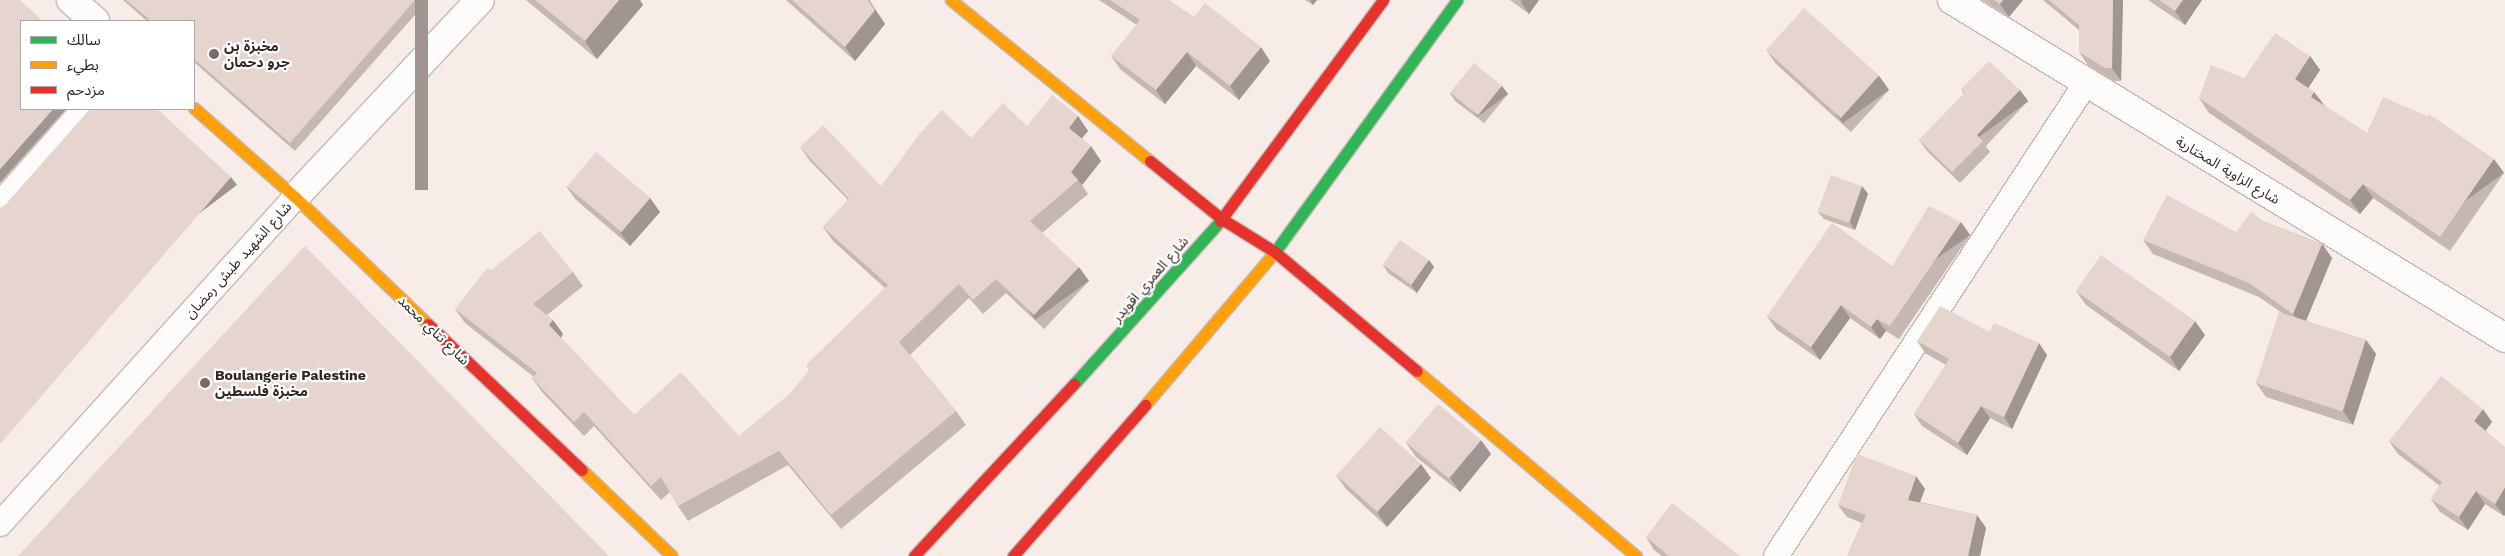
<!DOCTYPE html>
<html>
<head>
<meta charset="utf-8">
<style>
  body { margin:0 }
  #map { position:relative; width:2505px; height:556px; overflow:hidden; background:#f7ece7; font-family:"Work Sans","Noto Sans Arabic",sans-serif }
  div>[style] { position:absolute }
  .roads { filter:drop-shadow(1px 0 #c5bab6) drop-shadow(-1px 0 #c5bab6) drop-shadow(0 1px #c5bab6) drop-shadow(0 -1px #c5bab6) }
  .lane>* { height:24px; margin:-12px; padding:0 12px; transform-origin:12px; border-radius:12px; background:#fefcfb }
  .street>* { height:28px; margin:-14px; padding:0 14px; transform-origin:14px; border-radius:14px; background:#fefcfb }
  .fast>* { height:11px; margin:-5.5px; padding:0 5.5px; transform-origin:5.5px; border-radius:5.5px; background:#30b455 }
  .slow>* { height:11px; margin:-5.5px; padding:0 5.5px; transform-origin:5.5px; border-radius:5.5px; background:#ff9f0a }
  .jam>* { height:11px; margin:-5.5px; padding:0 5.5px; transform-origin:5.5px; border-radius:5.5px; background:#e5322d }
  .wall>* { inset:0; background:#c5b7b1 }
  .shaded-wall>* { inset:0; background:#a09590; transform-origin:0 0 }
  .building>* { inset:0; background:#e5d5ce; transform-origin:0 0 }
  .dots>* { width:14px; height:14px; translate:-50% -50%; box-sizing:border-box; border:2px solid #fff; border-radius:50% }
  span { translate:-50% -50%; white-space:nowrap; text-align:center; line-height:1.15; -webkit-text-stroke:4.5px #fff; paint-order:stroke }
  .poi-label { font-size:14px; color:#322621; font-weight:700 }
  .left { translate:0 -50%; text-align:left }
  .street-label { font-size:14px; color:#322621 }
  .legend { position:absolute; left:20px; top:20px; width:175px; height:90px; box-sizing:border-box; background:#fff; border:1px solid #ada8a6; margin:0; padding:6px 9px; list-style:none; font-size:15px; color:#322621 }
  .legend li { display:flex; align-items:center; gap:10px; height:25px }
  .legend b { width:25px; border:1px solid #ada8a6 }
</style>
</head>
<body>
<div id="map">
  <div class="roads">
    <div class="lane">
      <i style="left:0;top:204px;width:127px;rotate:-48.5deg"></i>
      <i style="left:0;top:524px;width:440px;rotate:-47.9deg"></i>
      <i style="left:1776px;top:556px;width:566px;rotate:-56.76deg"></i>
    </div>
    <div class="street">
      <i style="left:71px;top:0;width:32px;rotate:41deg"></i>
      <i style="left:1952px;top:0;width:648px;rotate:31.43deg"></i>
      <i style="left:295px;top:197px;width:270px;rotate:-46.8deg"></i>
    </div>
    <div class="fast">
      <i style="left:1274px;top:253px;width:312px;rotate:-54.1deg"></i>
      <i style="left:1074px;top:384px;width:219px;rotate:-48.1deg"></i>
    </div>
    <div class="slow">
      <i style="left:951px;top:0;width:256px;rotate:39deg"></i>
      <i style="left:194px;top:108px;width:135px;rotate:41.4deg"></i>
      <i style="left:295px;top:197px;width:184px;rotate:43.7deg"></i>
      <i style="left:1417px;top:371px;width:287px;rotate:40.2deg"></i>
      <i style="left:1145px;top:405px;width:199px;rotate:-49.7deg"></i>
      <i style="left:582px;top:470px;width:124px;rotate:43.7deg"></i>
    </div>
    <div class="jam">
      <i style="left:1150px;top:161px;width:92px;rotate:38.9deg"></i>
      <i style="left:1222px;top:219px;width:62px;rotate:31.9deg"></i>
      <i style="left:1275px;top:252px;width:185px;rotate:40deg"></i>
      <i style="left:1220px;top:221px;width:275px;rotate:-53.6deg"></i>
      <i style="left:428px;top:324px;width:212px;rotate:43.5deg"></i>
      <i style="left:914px;top:556px;width:235px;rotate:-47.1deg"></i>
      <i style="left:1013px;top:556px;width:201px;rotate:-48.8deg"></i>
    </div>
  </div>
  <div class="wall">
    <i style="clip-path:polygon(123px 0,428px 0,295px 151px,194px 62px,194px 21px,147px 21px)"></i>
    <i style="clip-path:polygon(526px 0,640px 0,643px 5px,597px 59px)"></i>
    <i style="clip-path:polygon(786px 0,869px 0,885px 24px,855px 61px)"></i>
    <i style="clip-path:polygon(1099px 0,1168px 0,1194px 17px,1270px 61px,1239px 100px,1196px 66px,1165px 104px,1121px 70px,1111px 56px,1137px 25px)"></i>
    <i style="clip-path:polygon(1305px 0,1317px 0,1313px 5px)"></i>
    <i style="clip-path:polygon(1510px 0,1539px 0,1529px 14px)"></i>
    <i style="clip-path:polygon(1982px 0,2023px 0,2009px 17px)"></i>
    <i style="clip-path:polygon(2043px 0,2123px 0,2121px 81px,2114px 81px,2088px 65px,2079px 52px,2079px 30px)"></i>
    <i style="clip-path:polygon(2148px 0,2202px 0,2185px 25px)"></i>
    <i style="clip-path:polygon(1766px 50px,1879px 76px,1889px 90px,1851px 132px,1776px 64px)"></i>
    <i style="clip-path:polygon(2310px 56px,2320px 70px,2308px 88px,2314px 92px,2323px 105px,2367px 133px,2504px 173px,2450px 251px,2373px 198px,2360px 214px,2209px 113px,2199px 98px,2244px 78px)"></i>
    <i style="clip-path:polygon(1961px 89px,2020px 90px,2028px 101px,1986px 146px,1990px 152px,1960px 183px,1927px 151px,1919px 140px,1964px 94px)"></i>
    <i style="clip-path:polygon(1450px 93px,1508px 94px,1484px 123px,1455px 101px)"></i>
    <i style="clip-path:polygon(1078px 116px,1088px 131px,1082px 138px,1101px 161px,1082px 185px,1088px 194px,1042px 233px,1089px 281px,1044px 329px,1006px 293px,983px 314px,969px 298px,910px 355px,956px 411px,966px 425px,841px 529px,788px 465px,688px 521px,678px 506px,670px 492px,661px 500px,594px 426px,584px 436px,542px 392px,532px 378px,534px 377px,465px 323px,455px 309px,491px 270px,573px 272px,583px 286px,547px 315px,553px 320px,563px 334px,561px 338px,634px 415px,739px 436px,790px 394px,885px 288px,833px 241px,823px 227px,848px 200px,810px 161px,800px 147px,881px 186px,971px 138px)"></i>
    <i style="clip-path:polygon(566px 186px,650px 198px,660px 212px,630px 246px,576px 200px)"></i>
    <i style="clip-path:polygon(1862px 186px,1868px 194px,1855px 230px,1824px 219px,1818px 212px)"></i>
    <i style="clip-path:polygon(2263px 221px,2322px 244px,2332px 258px,2306px 321px,2366px 340px,2376px 354px,2353px 425px,2266px 397px,2256px 383px,2282px 313px,2259px 297px,2153px 254px,2143px 240px,2236px 232px)"></i>
    <i style="clip-path:polygon(1970px 235px,1899px 339px,1886px 331px,1880px 339px,1850px 318px,1820px 360px,1776px 329px,1767px 316px)"></i>
    <i style="clip-path:polygon(1429px 260px,1434px 267px,1417px 293px,1388px 273px,1383px 265px)"></i>
    <i style="clip-path:polygon(2076px 291px,2205px 335px,2179px 371px,2086px 305px)"></i>
    <i style="clip-path:polygon(1990px 332px,2047px 355px,2012px 429px,1990px 418px,1967px 455px,1922px 426px,1914px 414px,1946px 365px,1925px 353px,1917px 341px)"></i>
    <i style="clip-path:polygon(2492px 422px,2486px 430px,2504px 516px,2485px 504px,2468px 530px,2440px 512px,2431px 499px,2440px 486px,2398px 454px,2389px 441px)"></i>
    <i style="clip-path:polygon(1406px 443px,1491px 454px,1460px 492px,1416px 457px)"></i>
    <i style="clip-path:polygon(1336px 475px,1431px 478px,1387px 527px,1346px 489px)"></i>
    <i style="clip-path:polygon(1925px 489px,1920px 502px,1977px 515px,1986px 528px,1980px 556px,1847px 556px,1862px 523px,1847px 517px,1838px 505px)"></i>
    <i style="clip-path:polygon(1646px 537px,1740px 556px,1662px 556px,1654px 550px)"></i>
  </div>
  <div class="shaded-wall">
    <i style="left:415px;top:0;width:13px;height:190px"></i>
    <i style="clip-path:polygon(619px 0,640px 0,643px 5px,597px 59px,585px 41px)"></i>
    <i style="clip-path:polygon(869px 0,885px 24px,855px 61px,845px 47px)"></i>
    <i style="clip-path:polygon(1310px 0,1317px 0,1313px 5px)"></i>
    <i style="clip-path:polygon(1522px 0,1539px 0,1529px 14px,1521px 2px)"></i>
    <i style="clip-path:polygon(2003px 0,2023px 0,2009px 17px,2000px 4px)"></i>
    <i style="clip-path:polygon(2113px 0,2123px 0,2121px 81px,2112px 68px)"></i>
    <i style="clip-path:polygon(2183px 0,2202px 0,2185px 25px,2175px 11px)"></i>
    <i style="clip-path:polygon(1261px 47px,1270px 61px,1239px 100px,1230px 86px)"></i>
    <i style="clip-path:polygon(1187px 52px,1196px 66px,1165px 104px,1156px 90px)"></i>
    <i style="clip-path:polygon(2310px 56px,2320px 70px,2305px 93px,2295px 79px)"></i>
    <i style="left:1879px;top:76px;width:17px;height:57px;rotate:54deg"></i>
    <i style="left:1502px;top:86px;width:10px;height:38px;rotate:53deg"></i>
    <i style="left:2020px;top:90px;width:14px;height:62px;rotate:54deg"></i>
    <i style="clip-path:polygon(2314px 92px,2325px 106px,2311px 97px)"></i>
    <i style="clip-path:polygon(53px 109px,66px 109px,0 183px,0 169px)"></i>
    <i style="clip-path:polygon(1078px 116px,1088px 131px,1079px 142px,1069px 128px)"></i>
    <i style="clip-path:polygon(1091px 146px,1101px 161px,1082px 185px,1071px 172px)"></i>
    <i style="left:2494px;top:159px;width:17px;height:95px;rotate:54deg"></i>
    <i style="left:231px;top:177px;width:10px;height:353px;rotate:53deg"></i>
    <i style="clip-path:polygon(2363px 184px,2373px 198px,2360px 214px,2350px 200px)"></i>
    <i style="clip-path:polygon(1862px 186px,1868px 194px,1855px 230px,1850px 222px)"></i>
    <i style="clip-path:polygon(650px 198px,660px 212px,630px 246px,620px 232px)"></i>
    <i style="left:1961px;top:222px;width:16px;height:126px;rotate:55deg"></i>
    <i style="clip-path:polygon(2322px 244px,2332px 258px,2303px 328px,2293px 314px)"></i>
    <i style="clip-path:polygon(1429px 260px,1434px 267px,1417px 293px,1411px 285px)"></i>
    <i style="left:1079px;top:267px;width:17px;height:66px;rotate:54deg"></i>
    <i style="clip-path:polygon(1841px 305px,1850px 318px,1820px 360px,1811px 347px)"></i>
    <i style="clip-path:polygon(1877px 319px,1886px 331px,1880px 339px,1871px 327px)"></i>
    <i style="clip-path:polygon(553px 320px,563px 334px,559px 340px,549px 325px)"></i>
    <i style="clip-path:polygon(2195px 321px,2205px 335px,2179px 371px,2170px 357px)"></i>
    <i style="clip-path:polygon(2366px 340px,2376px 354px,2353px 425px,2343px 411px)"></i>
    <i style="clip-path:polygon(2039px 343px,2047px 355px,2012px 429px,2004px 417px)"></i>
    <i style="clip-path:polygon(1981px 406px,1990px 418px,1967px 455px,1958px 443px)"></i>
    <i style="clip-path:polygon(2483px 409px,2492px 422px,2483px 434px,2474px 421px)"></i>
    <i style="clip-path:polygon(1481px 440px,1491px 454px,1460px 492px,1450px 478px)"></i>
    <i style="clip-path:polygon(1421px 464px,1431px 478px,1387px 527px,1377px 512px)"></i>
    <i style="clip-path:polygon(1916px 476px,1925px 489px,1916px 512px,1908px 500px)"></i>
    <i style="clip-path:polygon(2505px 487px,2505px 515px,2504px 516px,2495px 504px)"></i>
    <i style="clip-path:polygon(2476px 491px,2485px 504px,2468px 530px,2459px 517px)"></i>
    <i style="clip-path:polygon(1977px 515px,1986px 528px,1980px 556px,1968px 556px)"></i>
  </div>
  <div class="building">
    <i style="clip-path:polygon(0 0,20px 0,43px 21px,21px 21px,21px 109px,53px 109px,0 169px)"></i>
    <i style="clip-path:polygon(126px 0,415px 0,290px 143px,194px 59px,194px 21px,151px 21px)"></i>
    <i style="clip-path:polygon(535px 0,619px 0,585px 41px)"></i>
    <i style="clip-path:polygon(792px 0,868px 0,875px 10px,845px 47px)"></i>
    <i style="clip-path:polygon(1110px 0,1168px 0,1194px 17px,1205px 3px,1261px 47px,1230px 86px,1187px 52px,1156px 90px,1111px 56px,1140px 20px)"></i>
    <i style="clip-path:polygon(1994px 0,2003px 0,2000px 4px)"></i>
    <i style="clip-path:polygon(2049px 0,2113px 0,2112px 68px,2105px 68px,2079px 52px,2079px 25px)"></i>
    <i style="clip-path:polygon(2159px 0,2183px 0,2175px 11px)"></i>
    <i style="left:1804px;top:8px;width:101px;height:57px;rotate:42deg"></i>
    <i style="clip-path:polygon(2275px 33px,2310px 56px,2295px 79px,2314px 92px,2311px 97px,2367px 133px,2383px 97px,2427px 116px,2429px 114px,2494px 159px,2440px 237px,2363px 184px,2350px 200px,2199px 98px,2211px 65px,2244px 78px)"></i>
    <i style="clip-path:polygon(1989px 61px,2020px 90px,1977px 135px,1983px 141px,1952px 172px,1919px 140px,1965px 93px,1961px 89px)"></i>
    <i style="left:1474px;top:63px;width:36px;height:38px;rotate:39deg"></i>
    <i style="clip-path:polygon(1052px 95px,1078px 116px,1069px 128px,1091px 146px,1071px 172px,1078px 180px,1030px 221px,1079px 267px,1034px 315px,996px 279px,973px 300px,959px 284px,899px 342px,956px 411px,831px 515px,779px 451px,678px 506px,661px 477px,651px 486px,584px 412px,574px 422px,532px 378px,537px 373px,455px 309px,487px 268px,491px 270px,540px 231px,573px 272px,533px 304px,553px 320px,549px 325px,634px 415px,681px 372px,739px 436px,790px 394px,809px 370px,806px 365px,888px 285px,823px 227px,849px 199px,800px 147px,823px 125px,881px 186px,921px 132px,942px 110px,971px 138px,1003px 103px,1027px 126px)"></i>
    <i style="clip-path:polygon(89px 109px,157px 109px,231px 177px,0 444px,0 208px,5px 205px,89px 110px)"></i>
    <i style="left:596px;top:152px;width:71px;height:45px;rotate:40deg"></i>
    <i style="left:1831px;top:175px;width:33px;height:39px;rotate:20deg"></i>
    <i style="clip-path:polygon(2167px 195px,2236px 232px,2251px 212px,2263px 221px,2322px 244px,2293px 314px,2249px 283px,2143px 240px)"></i>
    <i style="clip-path:polygon(1929px 206px,1961px 222px,1890px 326px,1877px 319px,1871px 327px,1841px 305px,1811px 347px,1767px 316px,1832px 223px,1892px 266px)"></i>
    <i style="left:1400px;top:240px;width:35px;height:30px;rotate:35deg"></i>
    <i style="clip-path:polygon(305px 246px,609px 556px,18px 556px)"></i>
    <i style="left:2101px;top:255px;width:115px;height:44px;rotate:35deg"></i>
    <i style="clip-path:polygon(1940px 306px,1990px 332px,1994px 323px,2039px 343px,2004px 417px,1981px 406px,1958px 443px,1914px 414px,1949px 359px,1917px 341px)"></i>
    <i style="left:2279px;top:312px;width:91px;height:75px;rotate:18deg"></i>
    <i style="clip-path:polygon(2441px 376px,2483px 409px,2474px 421px,2505px 447px,2505px 487px,2495px 504px,2476px 491px,2459px 517px,2431px 499px,2442px 482px,2389px 441px)"></i>
    <i style="left:1438px;top:404px;width:56px;height:50px;rotate:40deg"></i>
    <i style="left:1380px;top:427px;width:55px;height:65px;rotate:42deg"></i>
    <i style="clip-path:polygon(1857px 454px,1916px 476px,1908px 500px,1977px 515px,1968px 556px,1847px 556px,1866px 515px,1838px 505px)"></i>
    <i style="clip-path:polygon(1672px 503px,1740px 556px,1669px 556px,1646px 537px)"></i>
  </div>
  <div class="dots">
    <i style="left:214px;top:54px;background:#776b66"></i>
    <i style="left:205px;top:383px;background:#776b66"></i>
  </div>
  <div class="poi-label">
    <span class="left" style="left:224px;top:54px">مخبزة بن<br>جرو دحمان</span>
    <span class="left" style="left:215px;top:383px">Boulangerie Palestine<br>مخبزة فلسطين</span>
  </div>
  <div class="street-label">
    <span style="left:2228px;top:170px;rotate:31deg">شارع الزاوية المختارية</span>
    <span style="left:238px;top:260px;rotate:-48deg">شارع الشهيد طبش رمضان</span>
    <span style="left:1150px;top:279px;rotate:-49deg">شارع العمري اقويدر</span>
    <span style="left:434px;top:330px;rotate:44deg">شارع تتاي محمد</span>
  </div>
  <ul class="legend">
  <li><b style="height:6px;background:#30b455"></b>سالك</li>
  <li><b style="height:6px;background:#ff9f0a"></b>بطيء</li>
  <li><b style="height:6px;background:#e5322d"></b>مزدحم</li>
  </ul>
</div>
</body>
</html>
